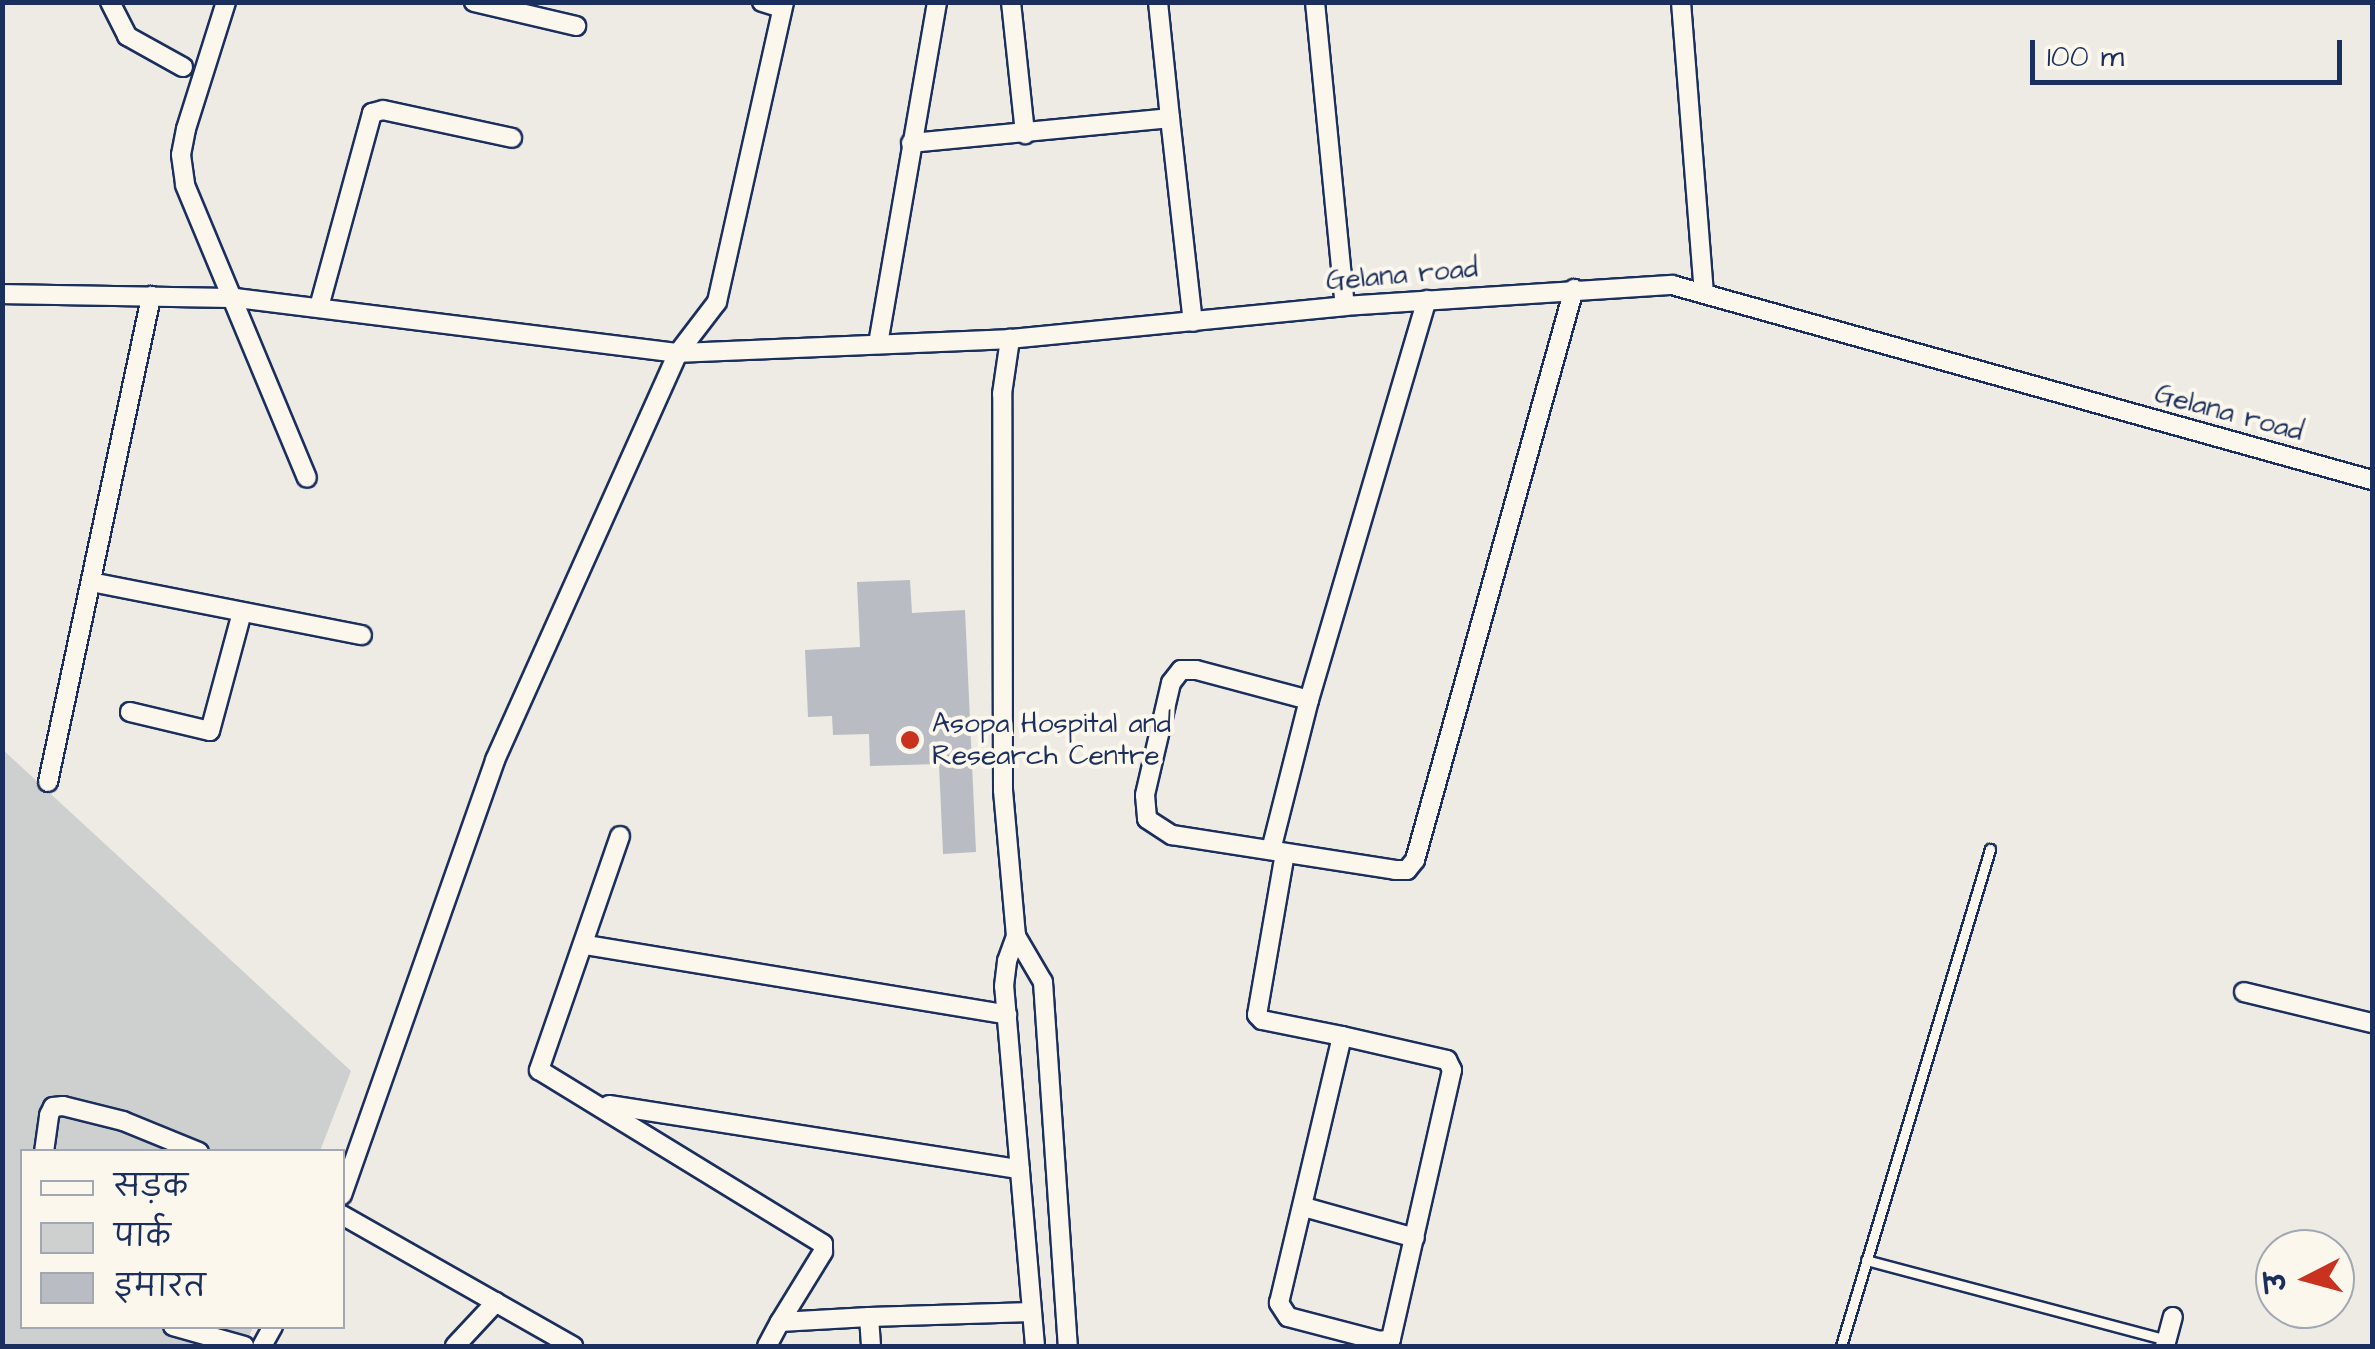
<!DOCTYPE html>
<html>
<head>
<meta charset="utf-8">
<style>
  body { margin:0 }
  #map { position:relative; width:2375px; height:1349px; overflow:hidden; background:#eeebe4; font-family:"Architects Daughter","Playpen Sans Deva",sans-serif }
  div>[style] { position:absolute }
  .green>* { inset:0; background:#cecfcf }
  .building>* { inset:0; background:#b9bcc3 }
  .roads { filter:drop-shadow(2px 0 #1b2f5e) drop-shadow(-2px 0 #1b2f5e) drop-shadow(0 2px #1b2f5e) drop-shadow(0 -2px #1b2f5e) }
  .lane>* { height:9px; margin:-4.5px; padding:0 4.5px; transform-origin:4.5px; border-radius:4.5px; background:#fbf7ec }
  .street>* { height:18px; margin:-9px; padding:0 9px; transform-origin:9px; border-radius:9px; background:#fbf7ec }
  .dots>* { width:28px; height:28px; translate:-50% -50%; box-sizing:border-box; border:5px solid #fbf7ec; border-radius:50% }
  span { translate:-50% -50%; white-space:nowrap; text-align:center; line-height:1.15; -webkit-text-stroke:8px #fbf7ec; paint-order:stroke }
  .street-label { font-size:28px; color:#1b2f5e }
  .poi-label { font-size:28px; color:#1b2f5e }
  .left { translate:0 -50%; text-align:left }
  .frame { position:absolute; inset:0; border:5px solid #1b2f5e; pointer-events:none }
  .legend { position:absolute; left:20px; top:1149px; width:325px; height:180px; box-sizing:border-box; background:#fbf7ec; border:2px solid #a1a7b3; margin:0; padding:12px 18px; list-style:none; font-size:30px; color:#1b2f5e }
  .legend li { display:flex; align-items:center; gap:20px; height:50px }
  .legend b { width:50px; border:2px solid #a1a7b3 }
  .north { position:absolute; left:2255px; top:1229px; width:100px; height:100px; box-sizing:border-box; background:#fbf7ec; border:2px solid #a1a7b3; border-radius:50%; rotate:264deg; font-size:28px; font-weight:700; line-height:40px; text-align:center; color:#1b2f5e }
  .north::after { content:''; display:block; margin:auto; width:35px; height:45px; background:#c8321e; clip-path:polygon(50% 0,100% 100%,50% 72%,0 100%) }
  .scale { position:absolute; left:2030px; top:40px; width:312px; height:45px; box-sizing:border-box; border:5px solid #1b2f5e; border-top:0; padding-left:12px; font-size:30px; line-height:35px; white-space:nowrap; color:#1b2f5e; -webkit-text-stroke:8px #fbf7ec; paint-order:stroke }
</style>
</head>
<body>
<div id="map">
  <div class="green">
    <i style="clip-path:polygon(2px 749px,351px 1071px,320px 1151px,22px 1152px,22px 1326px,253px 1327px,245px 1346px,3px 1346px)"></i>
  </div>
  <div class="building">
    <i style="clip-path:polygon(910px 580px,912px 613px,965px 610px,976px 852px,943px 854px,939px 764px,870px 766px,869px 734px,833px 735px,832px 716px,808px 717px,805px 650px,860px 647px,857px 582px)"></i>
  </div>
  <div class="roads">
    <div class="lane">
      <i style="left:1866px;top:1260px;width:311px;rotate:14.9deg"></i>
      <i style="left:1841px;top:1346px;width:519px;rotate:-73.31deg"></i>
    </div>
    <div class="street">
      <i style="left:110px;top:2px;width:38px;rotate:63deg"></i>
      <i style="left:127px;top:36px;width:64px;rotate:29deg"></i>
      <i style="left:226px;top:2px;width:133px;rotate:107.5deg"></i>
      <i style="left:186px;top:129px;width:26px;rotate:101deg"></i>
      <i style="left:181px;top:155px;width:30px;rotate:82deg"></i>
      <i style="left:185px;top:185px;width:317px;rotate:67.4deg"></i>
      <i style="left:474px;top:2px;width:105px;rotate:13.2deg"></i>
      <i style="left:762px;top:2px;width:21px;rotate:17deg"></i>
      <i style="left:1011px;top:2px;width:133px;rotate:83.9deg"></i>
      <i style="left:1315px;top:2px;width:305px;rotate:84.4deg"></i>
      <i style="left:1681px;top:2px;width:291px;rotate:85.5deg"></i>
      <i style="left:1170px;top:118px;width:205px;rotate:83.6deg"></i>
      <i style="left:911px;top:143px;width:260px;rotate:-5.5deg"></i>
      <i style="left:1170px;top:118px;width:117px;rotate:-95.9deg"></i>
      <i style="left:2px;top:294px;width:234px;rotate:1deg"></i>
      <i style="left:236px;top:298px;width:445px;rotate:7.1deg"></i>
      <i style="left:678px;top:353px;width:332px;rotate:-2.4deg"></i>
      <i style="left:319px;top:307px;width:201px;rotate:-74.7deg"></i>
      <i style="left:372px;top:113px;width:11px;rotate:-15deg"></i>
      <i style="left:383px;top:110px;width:132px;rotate:12.2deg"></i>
      <i style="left:878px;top:344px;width:347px;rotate:-80.2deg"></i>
      <i style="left:91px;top:582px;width:276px;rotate:11.1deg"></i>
      <i style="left:1309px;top:700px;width:117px;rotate:-165.1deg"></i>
      <i style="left:1196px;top:670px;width:15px;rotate:180deg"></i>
      <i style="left:1181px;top:670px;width:16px;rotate:128deg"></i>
      <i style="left:1171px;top:683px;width:115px;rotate:103.1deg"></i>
      <i style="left:1145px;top:795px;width:24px;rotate:85deg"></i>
      <i style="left:1147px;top:819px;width:30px;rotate:33deg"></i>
      <i style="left:1172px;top:835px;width:226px;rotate:8.9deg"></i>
      <i style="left:1395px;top:870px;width:12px"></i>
      <i style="left:1407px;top:870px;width:13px;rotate:-51deg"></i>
      <i style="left:1415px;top:860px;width:593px;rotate:-74.44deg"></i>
      <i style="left:130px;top:712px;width:82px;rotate:13.4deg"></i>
      <i style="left:210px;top:731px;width:123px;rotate:-74.9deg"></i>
      <i style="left:48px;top:782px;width:497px;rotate:-78deg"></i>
      <i style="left:620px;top:836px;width:248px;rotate:109.1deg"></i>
      <i style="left:539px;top:1070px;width:333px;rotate:31.5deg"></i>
      <i style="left:823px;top:1244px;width:8px;rotate:90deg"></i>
      <i style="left:823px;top:1252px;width:82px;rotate:121.6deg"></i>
      <i style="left:1271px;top:850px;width:155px;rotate:-75.8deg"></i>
      <i style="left:1309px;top:700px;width:417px;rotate:-73.6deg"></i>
      <i style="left:1285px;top:853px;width:164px;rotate:99.8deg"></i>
      <i style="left:1257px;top:1015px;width:7px;rotate:45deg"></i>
      <i style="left:1262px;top:1020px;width:82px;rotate:11.3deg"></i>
      <i style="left:1342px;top:1036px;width:108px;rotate:12.9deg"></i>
      <i style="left:1447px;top:1060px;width:11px;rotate:63deg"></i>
      <i style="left:1452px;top:1070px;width:276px;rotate:102.8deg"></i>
      <i style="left:1391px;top:1339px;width:11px;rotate:170deg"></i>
      <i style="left:1380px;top:1341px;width:95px;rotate:-165.4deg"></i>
      <i style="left:1288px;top:1317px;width:17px;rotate:-123deg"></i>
      <i style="left:1279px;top:1303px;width:274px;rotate:-76.7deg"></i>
      <i style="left:1016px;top:936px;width:53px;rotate:59.6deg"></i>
      <i style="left:1043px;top:982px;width:365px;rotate:86.1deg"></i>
      <i style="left:586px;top:945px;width:427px;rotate:9.4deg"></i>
      <i style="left:2244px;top:992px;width:132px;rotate:13.6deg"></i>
      <i style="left:609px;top:1105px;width:416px;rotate:8.9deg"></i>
      <i style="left:44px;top:1152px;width:37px;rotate:-82deg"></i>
      <i style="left:49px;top:1115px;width:9px;rotate:-63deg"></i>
      <i style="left:53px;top:1107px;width:10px;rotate:-6deg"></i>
      <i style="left:63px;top:1106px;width:62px;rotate:14deg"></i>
      <i style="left:123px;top:1121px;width:82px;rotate:22.2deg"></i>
      <i style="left:342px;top:1195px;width:461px;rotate:-70.6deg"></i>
      <i style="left:495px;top:760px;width:446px;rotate:-65.8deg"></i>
      <i style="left:678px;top:353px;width:64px;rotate:-52.6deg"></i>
      <i style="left:717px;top:302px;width:307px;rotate:-77.4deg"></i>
      <i style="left:1304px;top:1207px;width:115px;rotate:15.6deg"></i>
      <i style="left:342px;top:1215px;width:266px;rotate:29.6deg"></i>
      <i style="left:869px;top:1317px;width:163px;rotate:-1.8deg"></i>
      <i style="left:173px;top:1326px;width:74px;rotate:15.7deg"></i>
      <i style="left:262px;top:1346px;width:23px;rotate:-61deg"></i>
      <i style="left:455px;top:1346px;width:60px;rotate:-47deg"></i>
      <i style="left:767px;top:1346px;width:27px;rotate:-62deg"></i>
      <i style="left:780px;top:1322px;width:89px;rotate:-3.2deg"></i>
      <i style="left:869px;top:1317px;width:29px;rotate:86deg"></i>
      <i style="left:1035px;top:1346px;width:361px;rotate:-94.9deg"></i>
      <i style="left:1004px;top:986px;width:25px;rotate:-83deg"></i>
      <i style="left:1007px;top:961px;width:27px;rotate:-70deg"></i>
      <i style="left:1016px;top:936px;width:147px;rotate:-95.1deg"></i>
      <i style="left:1003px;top:790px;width:396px;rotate:-90.1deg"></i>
      <i style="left:1002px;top:394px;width:56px;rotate:-81.7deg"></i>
      <i style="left:1010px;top:339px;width:337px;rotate:-5.6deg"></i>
      <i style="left:1345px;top:306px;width:328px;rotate:-3.7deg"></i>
      <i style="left:1672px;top:285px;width:727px;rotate:15.57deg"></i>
      <i style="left:2165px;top:1346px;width:30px;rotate:-75deg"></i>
    </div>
  </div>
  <div class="dots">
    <i style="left:910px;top:740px;background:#c8321e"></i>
  </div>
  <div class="street-label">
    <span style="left:1402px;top:275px;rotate:-5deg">Gelana road</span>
    <span style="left:2229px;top:413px;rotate:15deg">Gelana road</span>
  </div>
  <div class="poi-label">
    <span class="left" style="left:932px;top:740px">Asopa Hospital and<br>Research Centre</span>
  </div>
  <div class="frame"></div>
  <ul class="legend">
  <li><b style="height:12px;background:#fbf7ec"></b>सड़क</li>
  <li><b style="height:28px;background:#cecfcf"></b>पार्क</li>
  <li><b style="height:28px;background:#b9bcc3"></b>इमारत</li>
  </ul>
  <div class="north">उ</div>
  <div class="scale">100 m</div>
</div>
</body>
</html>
